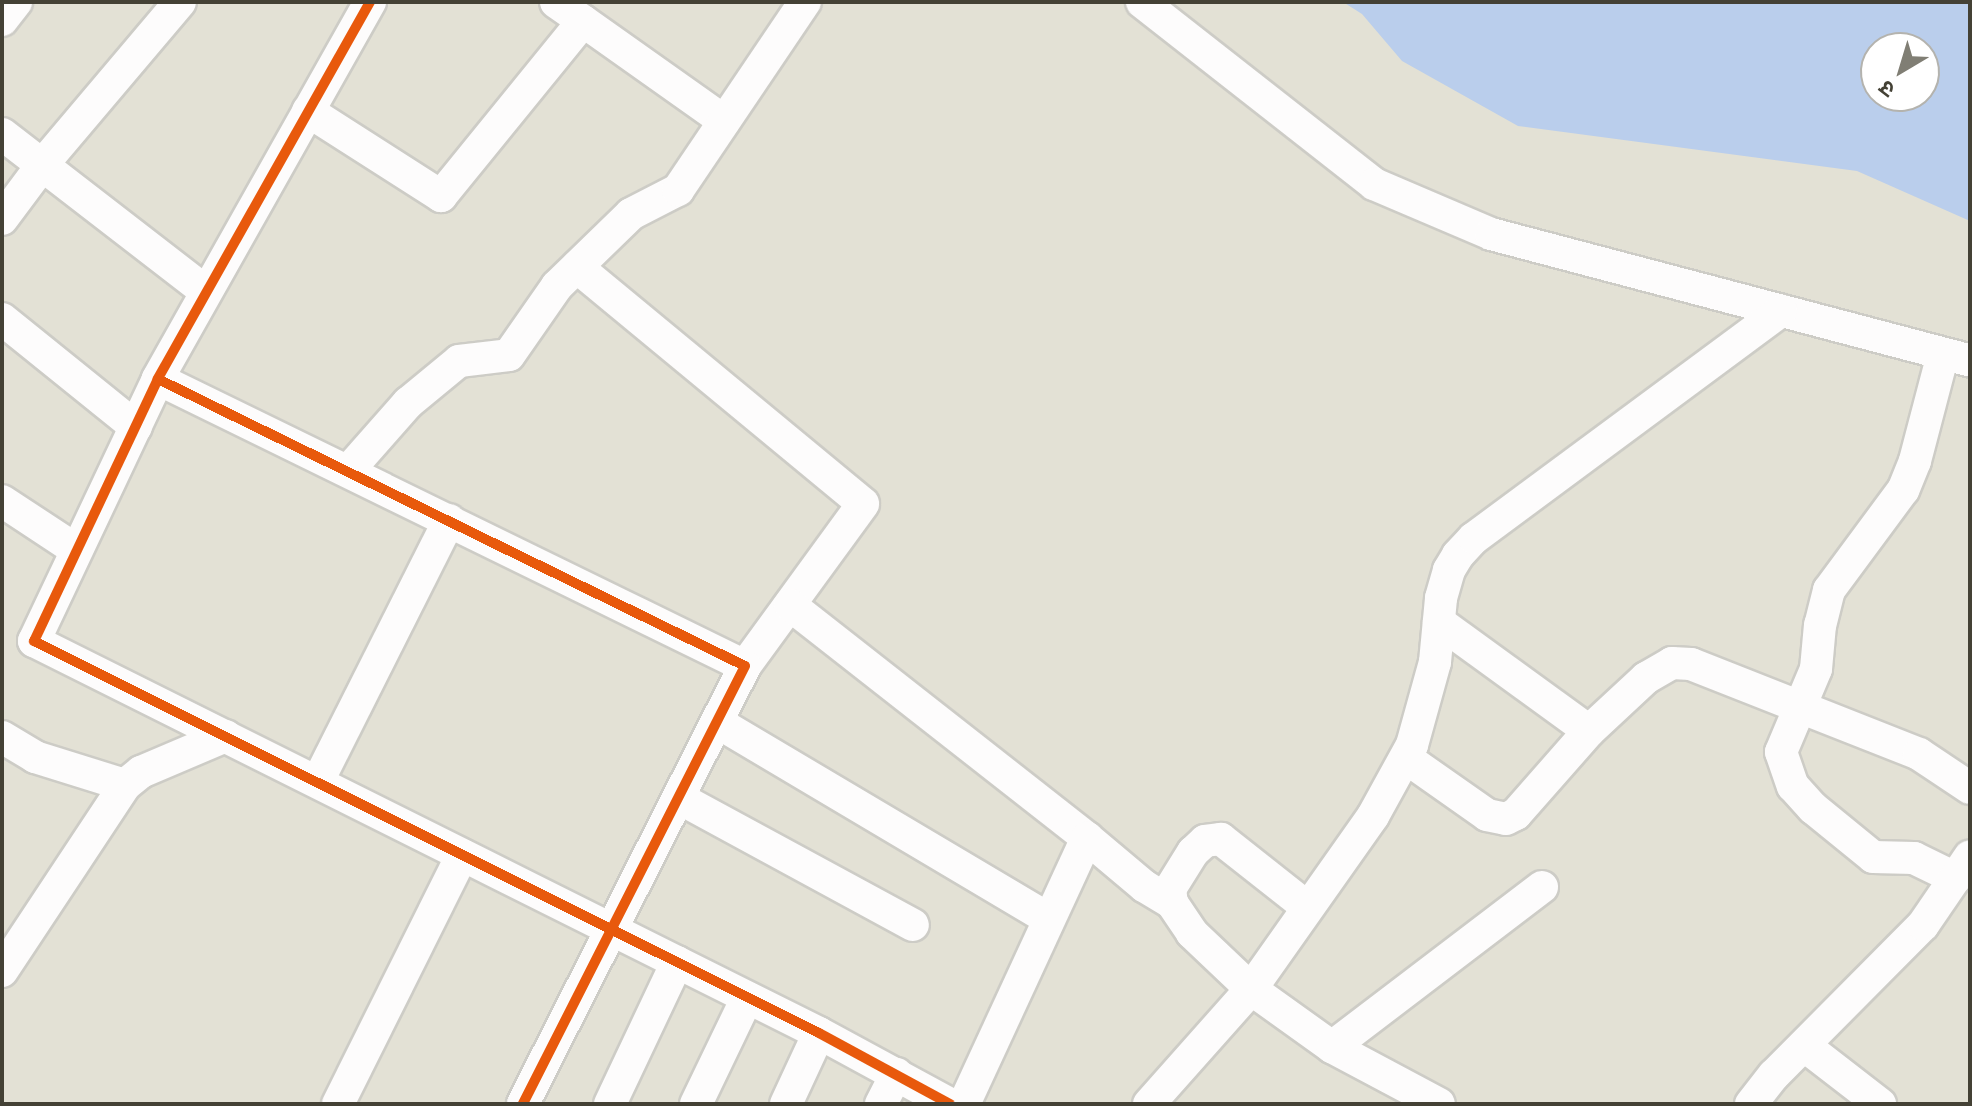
<!DOCTYPE html>
<html>
<head>
<meta charset="utf-8">
<style>
  body { margin:0 }
  #map { position:relative; width:1972px; height:1106px; overflow:hidden; background:#efeee8; font-family:Mulish,"Noto Sans Devanagari",sans-serif }
  div>[style] { position:absolute }
  .residential>* { inset:0; background:#e3e1d5 }
  .water>* { inset:0; background:#baceec }
  .roads { filter:drop-shadow(2px 0 #cdccc6) drop-shadow(-2px 0 #cdccc6) drop-shadow(0 2px #cdccc6) drop-shadow(0 -2px #cdccc6) }
  .minor>* { height:32px; margin:-16px; padding:0 16px; transform-origin:16px; border-radius:16px; background:#fdfcfc }
  .cycleway>* { height:10px; margin:-5px; padding:0 5px; transform-origin:5px; border-radius:5px; background:#e8590c }
  span { translate:-50% -50%; white-space:nowrap; text-align:center; line-height:1.15; -webkit-text-stroke:6px #fff; paint-order:stroke }
  .frame { position:absolute; inset:0; border:4px solid #444135; pointer-events:none }
  .north { position:absolute; left:1860px; top:32px; width:80px; height:80px; box-sizing:border-box; background:#fff; border:2px solid #b4b3ae; border-radius:50%; rotate:218deg; font-size:22px; font-weight:700; line-height:32px; text-align:center; color:#444135 }
  .north::after { content:''; display:block; margin:auto; width:28px; height:36px; background:#807e74; clip-path:polygon(50% 0,100% 100%,50% 72%,0 100%) }
</style>
</head>
<body>
<div id="map">
  <div class="residential">
    <i style="clip-path:polygon(evenodd,2px 2px,1970px 2px,1970px 1104px,2px 1104px,2px 2px,1876px 48px,1924px 48px,1924px 96px,1876px 96px,1876px 48px)"></i>
  </div>
  <div class="water">
    <i style="clip-path:polygon(evenodd,1343px 2px,1970px 2px,1970px 221px,1857px 171px,1518px 126px,1402px 61px,1362px 14px,1343px 2px,1876px 48px,1924px 48px,1924px 96px,1876px 96px,1876px 48px)"></i>
  </div>
  <div class="roads">
    <div class="minor">
      <i style="left:370px;top:2px;width:433px;rotate:119.4deg"></i>
      <i style="left:158px;top:379px;width:290px;rotate:115.3deg"></i>
      <i style="left:34px;top:641px;width:877px;rotate:26.54deg"></i>
      <i style="left:819px;top:1033px;width:149px;rotate:28.5deg"></i>
      <i style="left:1142px;top:2px;width:295px;rotate:38.1deg"></i>
      <i style="left:1374px;top:184px;width:127px;rotate:23.1deg"></i>
      <i style="left:1491px;top:234px;width:496px;rotate:14.8deg"></i>
      <i style="left:2px;top:20px;width:23px;rotate:-52deg"></i>
      <i style="left:583px;top:21px;width:173px;rotate:35.3deg"></i>
      <i style="left:308px;top:111px;width:158px;rotate:32.6deg"></i>
      <i style="left:441px;top:196px;width:225px;rotate:-50.9deg"></i>
      <i style="left:583px;top:21px;width:33px;rotate:-145deg"></i>
      <i style="left:2px;top:134px;width:257px;rotate:37.7deg"></i>
      <i style="left:2px;top:219px;width:69px;rotate:-53.3deg"></i>
      <i style="left:43px;top:164px;width:212px;rotate:-49.8deg"></i>
      <i style="left:577px;top:267px;width:371px;rotate:39.6deg"></i>
      <i style="left:863px;top:504px;width:200px;rotate:126.1deg"></i>
      <i style="left:2px;top:319px;width:172px;rotate:38.9deg"></i>
      <i style="left:1943px;top:354px;width:111px;rotate:104.7deg"></i>
      <i style="left:1915px;top:461px;width:31px;rotate:112deg"></i>
      <i style="left:1903px;top:490px;width:124px;rotate:126.5deg"></i>
      <i style="left:1829px;top:590px;width:36px;rotate:104deg"></i>
      <i style="left:1820px;top:625px;width:44px;rotate:95.2deg"></i>
      <i style="left:1816px;top:669px;width:90px;rotate:112.9deg"></i>
      <i style="left:1781px;top:752px;width:36px;rotate:71deg"></i>
      <i style="left:1793px;top:786px;width:30px;rotate:48deg"></i>
      <i style="left:1813px;top:808px;width:77px;rotate:39.2deg"></i>
      <i style="left:1873px;top:857px;width:41px;rotate:1.4deg"></i>
      <i style="left:1914px;top:858px;width:46px;rotate:26deg"></i>
      <i style="left:158px;top:379px;width:653px;rotate:26.06deg"></i>
      <i style="left:745px;top:666px;width:491px;rotate:116.9deg"></i>
      <i style="left:348px;top:471px;width:91px;rotate:-48.6deg"></i>
      <i style="left:408px;top:403px;width:66px;rotate:-39.5deg"></i>
      <i style="left:459px;top:361px;width:50px;rotate:-6.8deg"></i>
      <i style="left:509px;top:355px;width:84px;rotate:-55.2deg"></i>
      <i style="left:557px;top:286px;width:103px;rotate:-44.2deg"></i>
      <i style="left:631px;top:214px;width:53px;rotate:-27.1deg"></i>
      <i style="left:678px;top:190px;width:227px;rotate:-56deg"></i>
      <i style="left:2px;top:501px;width:87px;rotate:33.3deg"></i>
      <i style="left:790px;top:605px;width:377px;rotate:38.1deg"></i>
      <i style="left:1087px;top:838px;width:293px;rotate:114.8deg"></i>
      <i style="left:1439px;top:622px;width:185px;rotate:36deg"></i>
      <i style="left:717px;top:722px;width:386px;rotate:30.7deg"></i>
      <i style="left:2px;top:737px;width:39px;rotate:31deg"></i>
      <i style="left:35px;top:757px;width:94px;rotate:17.3deg"></i>
      <i style="left:1406px;top:758px;width:99px;rotate:35.1deg"></i>
      <i style="left:1487px;top:815px;width:19px;rotate:12deg"></i>
      <i style="left:1506px;top:819px;width:11px;rotate:-27deg"></i>
      <i style="left:1516px;top:814px;width:111px;rotate:-48.7deg"></i>
      <i style="left:1589px;top:731px;width:78px;rotate:-42.9deg"></i>
      <i style="left:1646px;top:678px;width:30px;rotate:-30deg"></i>
      <i style="left:1672px;top:663px;width:19px;rotate:3deg"></i>
      <i style="left:1691px;top:664px;width:245px;rotate:21.5deg"></i>
      <i style="left:1919px;top:754px;width:61px;rotate:33.7deg"></i>
      <i style="left:318px;top:781px;width:292px;rotate:-63.3deg"></i>
      <i style="left:679px;top:798px;width:266px;rotate:28.5deg"></i>
      <i style="left:1087px;top:838px;width:75px;rotate:40.1deg"></i>
      <i style="left:1144px;top:886px;width:33px;rotate:31deg"></i>
      <i style="left:1307px;top:907px;width:110px;rotate:-141.7deg"></i>
      <i style="left:1221px;top:839px;width:16px;rotate:173deg"></i>
      <i style="left:1205px;top:841px;width:16px;rotate:137deg"></i>
      <i style="left:1193px;top:852px;width:44px;rotate:121.9deg"></i>
      <i style="left:1170px;top:889px;width:14px;rotate:82deg"></i>
      <i style="left:1172px;top:903px;width:36px;rotate:56deg"></i>
      <i style="left:1192px;top:933px;width:81px;rotate:43.5deg"></i>
      <i style="left:1251px;top:989px;width:100px;rotate:35.6deg"></i>
      <i style="left:1332px;top:1047px;width:121px;rotate:28deg"></i>
      <i style="left:2px;top:971px;width:223px;rotate:-56.5deg"></i>
      <i style="left:125px;top:785px;width:21px;rotate:-39deg"></i>
      <i style="left:141px;top:772px;width:92px;rotate:-23deg"></i>
      <i style="left:1805px;top:1046px;width:95px;rotate:37.7deg"></i>
      <i style="left:1332px;top:1047px;width:264px;rotate:-37.3deg"></i>
      <i style="left:338px;top:1104px;width:278px;rotate:-63.5deg"></i>
      <i style="left:610px;top:1104px;width:157px;rotate:-64.7deg"></i>
      <i style="left:696px;top:1104px;width:118px;rotate:-64.3deg"></i>
      <i style="left:786px;top:1104px;width:78px;rotate:-65.1deg"></i>
      <i style="left:881px;top:1104px;width:34px;rotate:-63deg"></i>
      <i style="left:1149px;top:1104px;width:154px;rotate:-48.4deg"></i>
      <i style="left:1251px;top:989px;width:212px;rotate:-54.8deg"></i>
      <i style="left:1373px;top:816px;width:81px;rotate:-61.2deg"></i>
      <i style="left:1412px;top:745px;width:86px;rotate:-74.5deg"></i>
      <i style="left:1435px;top:662px;width:64px;rotate:-84.6deg"></i>
      <i style="left:1441px;top:598px;width:29px;rotate:-74deg"></i>
      <i style="left:1449px;top:570px;width:17px;rotate:-59deg"></i>
      <i style="left:1458px;top:555px;width:23px;rotate:-47deg"></i>
      <i style="left:1474px;top:538px;width:382px;rotate:-36.5deg"></i>
      <i style="left:1751px;top:1104px;width:37px;rotate:-52deg"></i>
      <i style="left:1774px;top:1075px;width:211px;rotate:-45.2deg"></i>
      <i style="left:1923px;top:925px;width:83px;rotate:-55.7deg"></i>
    </div>
  </div>
  <div class="cycleway">
    <i style="left:370px;top:2px;width:433px;rotate:119.4deg"></i>
    <i style="left:158px;top:379px;width:290px;rotate:115.3deg"></i>
    <i style="left:34px;top:641px;width:877px;rotate:26.54deg"></i>
    <i style="left:819px;top:1033px;width:149px;rotate:28.5deg"></i>
    <i style="left:158px;top:379px;width:653px;rotate:26.06deg"></i>
    <i style="left:745px;top:666px;width:491px;rotate:116.9deg"></i>
  </div>
  <div class="frame"></div>
  <div class="north">उ</div>
</div>
</body>
</html>
